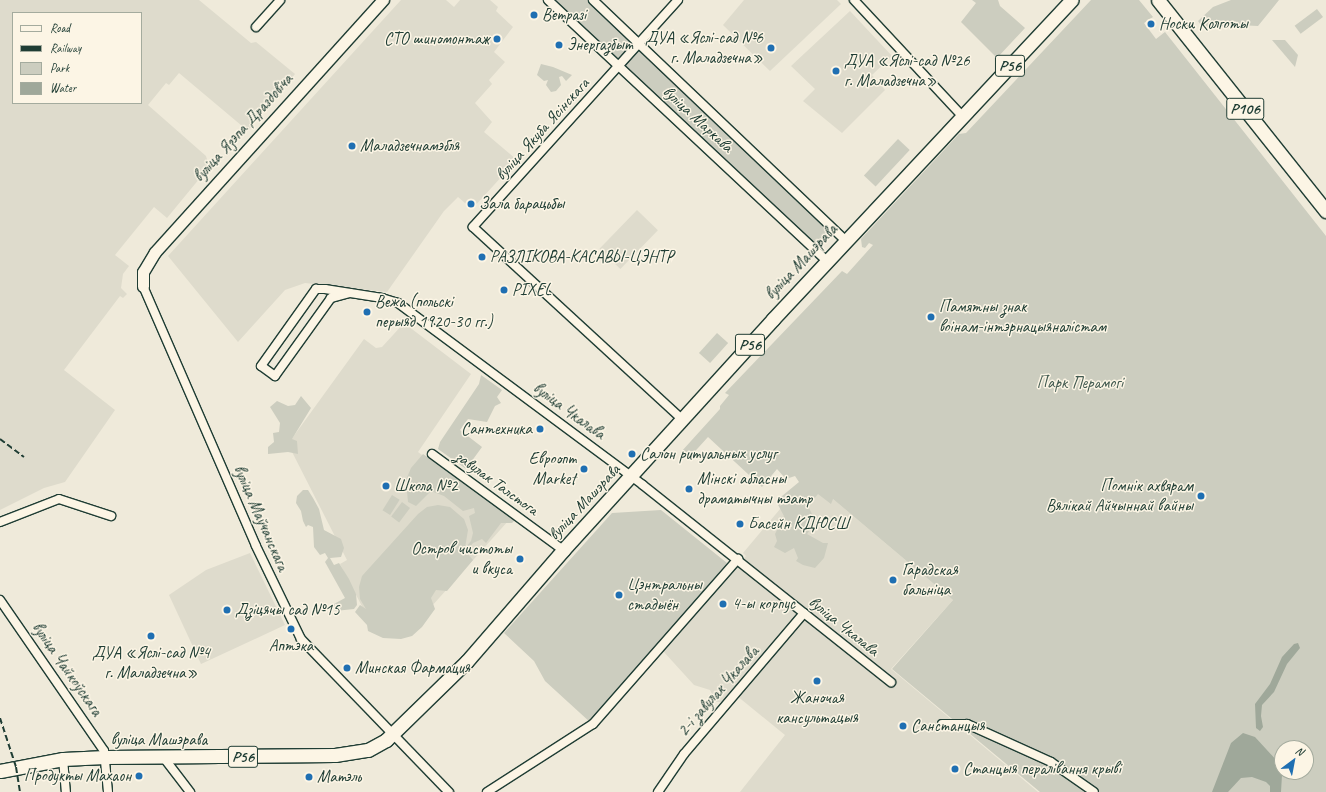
<!DOCTYPE html>
<html>
<head>
<meta charset="utf-8">
<style>
  body { margin:0 }
  #map { position:relative; width:1326px; height:792px; overflow:hidden; background:#efeada; font-family:Caveat,sans-serif }
  div>[style] { position:absolute }
  .built>* { inset:0; background:#dedbcc; transform-origin:0 0 }
  .green>* { inset:0; background:#cccdbf; transform-origin:0 0 }
  .water>* { inset:0; background:#9fa89a }
  .roads { filter:drop-shadow(1px 0 #1f3d34) drop-shadow(-1px 0 #1f3d34) drop-shadow(0 1px #1f3d34) drop-shadow(0 -1px #1f3d34) }
  .street>* { height:8px; margin:-4px; padding:0 4px; transform-origin:4px; border-radius:4px; background:#fcf5e5 }
  .secondary>* { height:11px; margin:-5.5px; padding:0 5.5px; transform-origin:5.5px; border-radius:5.5px; background:#fcf5e5 }
  .primary>* { height:13px; margin:-6.5px; padding:0 6.5px; transform-origin:6.5px; border-radius:6.5px; background:#fcf5e5 }
  .rail>* { height:2px; margin-top:-1px; transform-origin:0; background:repeating-linear-gradient(90deg,#1f3d34 0 6px,transparent 0 9px) }
  .dots>* { width:11px; height:11px; translate:-50% -50%; box-sizing:border-box; border:2px solid #fcf5e5; border-radius:50% }
  span { translate:-50% -50%; white-space:nowrap; text-align:center; line-height:1.15; -webkit-text-stroke:3px #fcf5e5; paint-order:stroke }
  .shield-label span { padding:1px 3px; background:#fcf5e5; border:1px solid; border-radius:3px; -webkit-text-stroke-width:0 }
  .shield-label { font-size:16px; color:#1f3d34; font-weight:700 }
  .poi-label { font-size:17px; color:#1f3d34 }
  .left { translate:0 -50%; text-align:left }
  .right { translate:-100% -50%; text-align:right }
  .street-label { font-size:17px; color:#1f3d34 }
  .park-label { font-size:17px; color:#425a50 }
  .legend { position:absolute; left:12px; top:12px; width:130px; height:92px; box-sizing:border-box; background:#fcf5e5; border:1px solid #a4ab9e; margin:0; padding:5px 7px; list-style:none; font-size:12px; color:#1f3d34 }
  .legend li { display:flex; align-items:center; gap:8px; height:20px }
  .legend b { width:20px; border:1px solid #a4ab9e }
  .north { position:absolute; left:1274px; top:740px; width:40px; height:40px; box-sizing:border-box; background:#fcf5e5; border:1px solid #a4ab9e; border-radius:50%; rotate:32deg; font-size:11px; font-weight:700; line-height:16px; text-align:center; color:#1f3d34 }
  .north::after { content:''; display:block; margin:auto; width:14px; height:18px; background:#1f6fb2; clip-path:polygon(50% 0,100% 100%,50% 72%,0 100%) }
</style>
</head>
<body>
<div id="map">
  <div class="built">
    <i style="clip-path:polygon(evenodd,0 0,199px 0,251px 43px,256px 42px,295px 74px,248px 131px,179px 73px,169px 85px,166px 83px,148px 105px,206px 156px,209px 167px,167px 218px,154px 207px,115px 255px,129px 266px,123px 274px,121px 288px,127px 294px,123px 298px,120px 296px,64px 370px,115px 410px,65px 482px,44px 488px,0 510px,0 0,13px 13px,141px 13px,141px 103px,13px 103px,13px 13px)"></i>
    <i style="clip-path:polygon(401px 0,446px 0,454px 7px,460px 0,490px 0,498px 7px,496px 11px,513px 27px,494px 52px,505px 62px,489px 80px,492px 84px,475px 103px,492px 122px,484px 132px,517px 160px,472px 209px,458px 197px,444px 211px,387px 292px,305px 283px,285px 290px,238px 342px,168px 256px)"></i>
    <i style="clip-path:polygon(744px 0,837px 0,841px 4px,770px 71px,723px 25px)"></i>
    <i style="clip-path:polygon(850px 11px,892px 56px,872px 75px,885px 90px,842px 133px,803px 101px,815px 89px,791px 66px)"></i>
    <i style="left:637px;top:210px;width:29px;height:54px;rotate:44deg"></i>
    <i style="clip-path:polygon(404px 323px,471px 374px,418px 452px,509px 520px,414px 626px,367px 616px,340px 564px,347px 560px,288px 444px,364px 339px,376px 348px,382px 347px)"></i>
    <i style="clip-path:polygon(807px 477px,953px 600px,891px 669px,1038px 792px,740px 792px,785px 735px,731px 691px,722px 702px,716px 702px,710px 690px,694px 685px,663px 651px,746px 556px,743px 553px)"></i>
    <i style="clip-path:polygon(250px 553px,285px 625px,201px 664px,169px 595px,206px 570px)"></i>
  </div>
  <div class="green">
    <i style="clip-path:polygon(554px 0,587px 0,832px 233px,819px 247px)"></i>
    <i style="clip-path:polygon(972px 0,998px 0,1000px 6px,1025px 28px,997px 58px,961px 22px,976px 3px)"></i>
    <i style="clip-path:polygon(evenodd,1091px 0,1139px 0,1153px 17px,1144px 23px,1156px 39px,1165px 32px,1326px 236px,1326px 792px,1040px 792px,892px 669px,953px 600px,833px 499px,831px 504px,818px 494px,808px 506px,816px 522px,807px 534px,823px 543px,828px 543px,824px 558px,815px 568px,803px 565px,796px 561px,798px 558px,794px 548px,785px 553px,774px 547px,777px 541px,775px 534px,784px 516px,776px 501px,799px 482px,795px 476px,786px 479px,777px 469px,762px 487px,708px 437px,688px 459px,681px 452px,720px 409px,720px 406px,729px 395px,725px 393px,842px 271px,847px 274px,873px 245px,869px 243px,865px 248px,862px 247px,861px 239px,959px 134px,966px 133px,1091px 0,1282px 748px,1306px 748px,1306px 772px,1282px 772px,1282px 748px)"></i>
    <i style="clip-path:polygon(1231px 0,1279px 0,1258px 26px,1237px 25px,1204px 29px,1198px 21px,1213px 7px)"></i>
    <i style="left:1317px;top:9px;width:10px;height:28px;rotate:53deg"></i>
    <i style="clip-path:polygon(1272px 40px,1285px 40px,1298px 55px,1295px 67px)"></i>
    <i style="clip-path:polygon(541px 64px,553px 67px,572px 75px,566px 81px,562px 76px,559px 77px,561px 85px,556px 91px,551px 92px,546px 85px,548px 80px,544px 81px,537px 75px)"></i>
    <i style="left:898px;top:139px;width:16px;height:50px;rotate:43deg"></i>
    <i style="left:717px;top:333px;width:15px;height:27px;rotate:42deg"></i>
    <i style="clip-path:polygon(481px 375px,502px 390px,497px 397px,501px 403px,495px 406px,487px 422px,468px 419px,460px 430px,482px 447px,466px 469px,438px 449px,440px 442px,479px 384px)"></i>
    <i style="clip-path:polygon(301px 396px,311px 408px,292px 439px,297px 441px,298px 454px,288px 452px,268px 454px,268px 447px,274px 442px,273px 433px,279px 432px,280px 423px,270px 407px,277px 401px,288px 406px,295px 405px)"></i>
    <i style="clip-path:polygon(423px 454px,516px 519px,512px 523px,501px 523px,486px 543px,482px 539px,473px 543px,466px 552px,473px 560px,447px 591px,436px 590px,431px 598px,435px 609px,422px 627px,412px 636px,401px 639px,383px 638px,368px 631px,367px 625px,355px 612px,360px 605px,366px 609px,360px 599px,359px 587px,362px 576px,418px 514px,427px 507px,438px 505px,450px 507px,464px 519px,468px 530px,465px 548px,471px 541px,473px 533px,469px 516px,475px 513px,474px 508px,463px 511px,444px 496px,431px 491px,416px 506px,408px 502px,406px 480px,411px 468px)"></i>
    <i style="clip-path:polygon(303px 490px,308px 490px,313px 498px,319px 509px,324px 530px,341px 539px,344px 548px,341px 557px,330px 558px,334px 565px,339px 563px,349px 579px,356px 594px,357px 605px,354px 609px,335px 611px,334px 604px,345px 598px,325px 562px,328px 558px,325px 553px,320px 555px,314px 547px,313px 527px,308px 525px,306px 527px,303px 521px,301px 511px,296px 503px,297px 496px)"></i>
    <i style="left:392px;top:495px;width:9px;height:18px;rotate:32deg"></i>
    <i style="left:402px;top:502px;width:10px;height:18px;rotate:37deg"></i>
    <i style="clip-path:polygon(661px 510px,727px 563px,591px 723px,545px 681px,534px 661px,504px 633px,612px 513px)"></i>
  </div>
  <div class="water">
    <i style="clip-path:polygon(1298px 643px,1300px 648px,1287px 664px,1274px 692px,1262px 705px,1261px 716px,1263px 727px,1260px 731px,1256px 728px,1255px 704px,1270px 684px,1282px 657px,1294px 644px)"></i>
    <i style="clip-path:polygon(1243px 733px,1255px 737px,1279px 763px,1282px 775px,1281px 792px,1270px 792px,1270px 786px,1266px 782px,1252px 777px,1241px 778px,1228px 792px,1212px 792px,1231px 743px)"></i>
  </div>
  <div class="roads">
    <div class="street">
      <i style="left:548px;top:0;width:382px;rotate:43.1deg"></i>
      <i style="left:593px;top:0;width:348px;rotate:43.6deg"></i>
      <i style="left:678px;top:0;width:306px;rotate:132.1deg"></i>
      <i style="left:473px;top:227px;width:285px;rotate:42.6deg"></i>
      <i style="left:854px;top:0;width:158px;rotate:47deg"></i>
      <i style="left:256px;top:27px;width:36px;rotate:-48deg"></i>
      <i style="left:143px;top:286px;width:283px;rotate:66.5deg"></i>
      <i style="left:256px;top:546px;width:103px;rotate:64.2deg"></i>
      <i style="left:301px;top:639px;width:213px;rotate:46deg"></i>
      <i style="left:350px;top:293px;width:20px;rotate:165deg"></i>
      <i style="left:331px;top:298px;width:96px;rotate:125.7deg"></i>
      <i style="left:275px;top:376px;width:17px;rotate:-144deg"></i>
      <i style="left:261px;top:366px;width:95px;rotate:-54.5deg"></i>
      <i style="left:316px;top:289px;width:9px"></i>
      <i style="left:325px;top:289px;width:58px;rotate:9deg"></i>
      <i style="left:382px;top:298px;width:17px;rotate:17deg"></i>
      <i style="left:398px;top:303px;width:305px;rotate:36.6deg"></i>
      <i style="left:643px;top:485px;width:317px;rotate:38.5deg"></i>
      <i style="left:432px;top:454px;width:162px;rotate:36.2deg"></i>
      <i style="left:0;top:522px;width:63px;rotate:-21.3deg"></i>
      <i style="left:59px;top:499px;width:55px;rotate:18.1deg"></i>
      <i style="left:0;top:600px;width:183px;rotate:55.4deg"></i>
      <i style="left:104px;top:751px;width:41px;rotate:84.4deg"></i>
      <i style="left:942px;top:724px;width:25px"></i>
      <i style="left:967px;top:724px;width:92px;rotate:24.3deg"></i>
      <i style="left:1051px;top:762px;width:52px;rotate:34.9deg"></i>
      <i style="left:164px;top:758px;width:43px;rotate:52.6deg"></i>
      <i style="left:63px;top:759px;width:33px;rotate:85deg"></i>
      <i style="left:487px;top:792px;width:126px;rotate:-32.7deg"></i>
      <i style="left:593px;top:724px;width:220px;rotate:-48.7deg"></i>
      <i style="left:658px;top:792px;width:46px;rotate:-55.6deg"></i>
      <i style="left:684px;top:754px;width:185px;rotate:-49.6deg"></i>
    </div>
    <div class="secondary">
      <i style="left:143px;top:286px;width:14px;rotate:-90deg"></i>
      <i style="left:143px;top:272px;width:23px;rotate:-59deg"></i>
      <i style="left:155px;top:252px;width:340px;rotate:-47.9deg"></i>
    </div>
    <div class="primary">
      <i style="left:1158px;top:0;width:270px;rotate:51.5deg"></i>
      <i style="left:0;top:771px;width:64px;rotate:-10.8deg"></i>
      <i style="left:63px;top:759px;width:42px;rotate:-2.7deg"></i>
      <i style="left:105px;top:757px;width:230px;rotate:-0.5deg"></i>
      <i style="left:335px;top:755px;width:33px;rotate:-9deg"></i>
      <i style="left:368px;top:750px;width:21px;rotate:-29deg"></i>
      <i style="left:386px;top:740px;width:113px;rotate:-44.3deg"></i>
      <i style="left:467px;top:661px;width:147px;rotate:-49.1deg"></i>
      <i style="left:563px;top:550px;width:312px;rotate:-47.7deg"></i>
      <i style="left:773px;top:319px;width:437px;rotate:-46.9deg"></i>
    </div>
  </div>
  <div class="rail">
    <i style="left:0;top:439px;width:30px;rotate:37deg"></i>
    <i style="left:0;top:718px;width:52px;rotate:71.9deg"></i>
    <i style="left:16px;top:767px;width:25px;rotate:81deg"></i>
  </div>
  <div class="dots">
    <i style="left:534px;top:15px;background:#1f6fb2"></i>
    <i style="left:1151px;top:24px;background:#1f6fb2"></i>
    <i style="left:497px;top:39px;background:#1f6fb2"></i>
    <i style="left:559px;top:45px;background:#1f6fb2"></i>
    <i style="left:771px;top:48px;background:#1f6fb2"></i>
    <i style="left:836px;top:71px;background:#1f6fb2"></i>
    <i style="left:352px;top:146px;background:#1f6fb2"></i>
    <i style="left:471px;top:204px;background:#1f6fb2"></i>
    <i style="left:482px;top:257px;background:#1f6fb2"></i>
    <i style="left:504px;top:290px;background:#1f6fb2"></i>
    <i style="left:367px;top:312px;background:#1f6fb2"></i>
    <i style="left:931px;top:317px;background:#1f6fb2"></i>
    <i style="left:540px;top:429px;background:#1f6fb2"></i>
    <i style="left:632px;top:454px;background:#1f6fb2"></i>
    <i style="left:584px;top:469px;background:#1f6fb2"></i>
    <i style="left:386px;top:486px;background:#1f6fb2"></i>
    <i style="left:689px;top:489px;background:#1f6fb2"></i>
    <i style="left:1201px;top:496px;background:#1f6fb2"></i>
    <i style="left:740px;top:524px;background:#1f6fb2"></i>
    <i style="left:520px;top:559px;background:#1f6fb2"></i>
    <i style="left:893px;top:580px;background:#1f6fb2"></i>
    <i style="left:619px;top:595px;background:#1f6fb2"></i>
    <i style="left:723px;top:604px;background:#1f6fb2"></i>
    <i style="left:227px;top:610px;background:#1f6fb2"></i>
    <i style="left:291px;top:629px;background:#1f6fb2"></i>
    <i style="left:151px;top:636px;background:#1f6fb2"></i>
    <i style="left:347px;top:668px;background:#1f6fb2"></i>
    <i style="left:817px;top:681px;background:#1f6fb2"></i>
    <i style="left:903px;top:726px;background:#1f6fb2"></i>
    <i style="left:955px;top:769px;background:#1f6fb2"></i>
    <i style="left:139px;top:776px;background:#1f6fb2"></i>
    <i style="left:309px;top:777px;background:#1f6fb2"></i>
  </div>
  <div class="shield-label">
    <span style="left:1010px;top:66px">Р56</span>
    <span style="left:1245px;top:109px">Р106</span>
    <span style="left:750px;top:345px">Р56</span>
    <span style="left:243px;top:757px">Р56</span>
  </div>
  <div class="poi-label">
    <span class="left" style="left:542px;top:15px">Ветразі</span>
    <span class="left" style="left:1159px;top:24px">Носки Колготы</span>
    <span class="right" style="left:763px;top:48px">ДУА «Яслі-сад №6<br>г. Маладзечна»</span>
    <span class="right" style="left:489px;top:39px">СТО шиномонтаж</span>
    <span class="left" style="left:567px;top:45px">Энергазбыт</span>
    <span class="left" style="left:844px;top:71px">ДУА «Яслі-сад №26<br>г. Маладзечна»</span>
    <span class="left" style="left:360px;top:146px">Маладзечнамэбля</span>
    <span class="left" style="left:479px;top:204px">Зала барацьбы</span>
    <span class="left" style="left:490px;top:257px">РАЗЛІКОВА-КАСАВЫ-ЦЭНТР</span>
    <span class="left" style="left:512px;top:290px">PIXEL</span>
    <span class="left" style="left:375px;top:312px">Вежа (польскі<br>перыяд 1920-30 гг.)</span>
    <span class="left" style="left:939px;top:317px">Памятны знак<br>воінам-інтэрнацыяналістам</span>
    <span class="right" style="left:532px;top:429px">Сантехника</span>
    <span class="left" style="left:640px;top:454px">Салон ритуальных услуг</span>
    <span class="right" style="left:576px;top:469px">Евроопт<br>Market</span>
    <span class="left" style="left:697px;top:489px">Мінскі абласны<br>драматычны тэатр</span>
    <span class="left" style="left:394px;top:486px">Школа №2</span>
    <span class="right" style="left:1193px;top:496px">Помнік ахвярам<br>Вялікай Айчыннай вайны</span>
    <span class="left" style="left:748px;top:524px">Басейн КДЮСШ</span>
    <span class="right" style="left:512px;top:559px">Остров чистоты<br>и вкуса</span>
    <span class="left" style="left:902px;top:580px">Гарадская<br>бальніца</span>
    <span class="left" style="left:627px;top:595px">Цэнтральны<br>стадыён</span>
    <span class="left" style="left:732px;top:604px">4-ы корпус</span>
    <span class="left" style="left:235px;top:610px">Дзіцячы сад №15</span>
    <span style="left:291px;top:646px">Аптэка</span>
    <span style="left:151px;top:663px">ДУА «Яслі-сад №4<br>г. Маладзечна»</span>
    <span class="left" style="left:355px;top:668px">Минская Фармация</span>
    <span style="left:817px;top:708px">Жаночая<br>кансультацыя</span>
    <span class="left" style="left:911px;top:726px">Санстанцыя</span>
    <span class="left" style="left:963px;top:769px">Станцыя пералівання крыві</span>
    <span class="right" style="left:131px;top:776px">Продукты Махаон</span>
    <span class="left" style="left:317px;top:777px">Матэль</span>
  </div>
  <div class="street-label">
    <span style="left:698px;top:119px;rotate:43deg">вуліца Маркава</span>
    <span style="left:243px;top:128px;rotate:-48deg">вуліца Язэпа Драздовіча</span>
    <span style="left:542px;top:129px;rotate:-48deg">вуліца Якуба Ясінскага</span>
    <span style="left:801px;top:262px;rotate:-47deg">вуліца Машэрава</span>
    <span style="left:569px;top:411px;rotate:36deg">вуліца Чкалава</span>
    <span style="left:497px;top:483px;rotate:36deg">завулак Талстога</span>
    <span style="left:584px;top:502px;rotate:-47deg">вуліца Машэрава</span>
    <span style="left:261px;top:518px;rotate:66deg">вуліца Маўчанскага</span>
    <span style="left:844px;top:626px;rotate:39deg">вуліца Чкалава</span>
    <span style="left:67px;top:669px;rotate:55deg">вуліца Чайкоўскага</span>
    <span style="left:718px;top:691px;rotate:-49deg">2-і завулак Чкалава</span>
    <span style="left:159px;top:740px">вуліца Машэрава</span>
  </div>
  <div class="park-label">
    <span style="left:1080px;top:383px">Парк Перамогі</span>
  </div>
  <ul class="legend">
  <li><b style="height:5px;background:#fcf5e5"></b>Road</li>
  <li><b style="height:5px;background:#1f3d34"></b>Railway</li>
  <li><b style="height:11px;background:#cccdbf"></b>Park</li>
  <li><b style="height:11px;background:#9fa89a"></b>Water</li>
  </ul>
  <div class="north">N</div>
</div>
</body>
</html>
